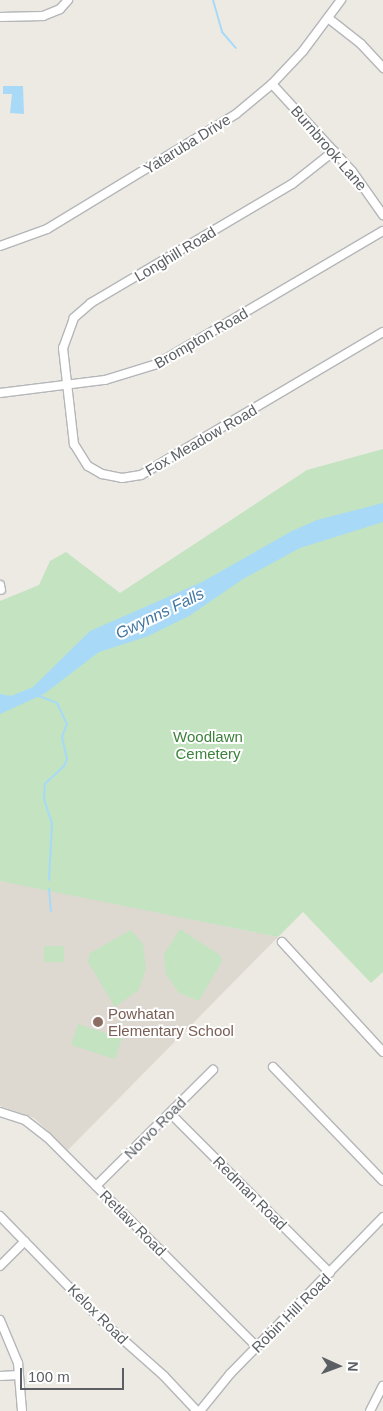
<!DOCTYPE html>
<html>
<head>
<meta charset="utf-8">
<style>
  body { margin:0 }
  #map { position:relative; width:383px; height:1411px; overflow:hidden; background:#edeae3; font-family:Helvetica,sans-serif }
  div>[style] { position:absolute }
  .education>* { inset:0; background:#ddd9d1 }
  .green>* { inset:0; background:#c3e3c1; transform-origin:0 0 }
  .water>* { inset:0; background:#a8daf8 }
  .stream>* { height:2px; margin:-1px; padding:0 1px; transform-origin:1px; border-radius:1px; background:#a8daf8 }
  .roads { filter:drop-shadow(1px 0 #b4b6b9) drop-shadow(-1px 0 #b4b6b9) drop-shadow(0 1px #b4b6b9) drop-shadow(0 -1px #b4b6b9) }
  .street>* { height:8px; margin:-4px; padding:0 4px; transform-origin:4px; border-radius:4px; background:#fff }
  .dots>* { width:14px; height:14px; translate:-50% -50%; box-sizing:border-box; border:2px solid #fff; border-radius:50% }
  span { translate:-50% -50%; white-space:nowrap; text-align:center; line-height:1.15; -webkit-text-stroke:4px #fff; paint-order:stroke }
  .street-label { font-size:15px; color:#5b5f63 }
  .park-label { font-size:15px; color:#3d823b }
  .education-label { font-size:15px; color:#785e54 }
  .left { translate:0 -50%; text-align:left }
  .water-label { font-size:16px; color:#4377a1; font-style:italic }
  .north { position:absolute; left:313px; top:1341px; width:50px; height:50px; -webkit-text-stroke:4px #fff; paint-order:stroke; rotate:92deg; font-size:14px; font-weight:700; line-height:20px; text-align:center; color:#5b5f63 }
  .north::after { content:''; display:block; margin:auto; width:18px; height:22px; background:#5b5f63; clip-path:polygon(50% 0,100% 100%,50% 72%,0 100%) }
  .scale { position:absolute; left:20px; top:1368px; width:104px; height:22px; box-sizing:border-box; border:2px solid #5b5f63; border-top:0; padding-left:6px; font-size:15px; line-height:18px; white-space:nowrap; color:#5b5f63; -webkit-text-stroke:4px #fff; paint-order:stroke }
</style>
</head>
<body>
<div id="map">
  <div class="education">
    <i style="clip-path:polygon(0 881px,27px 885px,278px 937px,68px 1150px,34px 1118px,0 1106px)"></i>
  </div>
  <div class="green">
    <i style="clip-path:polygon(383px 449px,383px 972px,371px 983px,303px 912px,278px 937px,0 881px,0 601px,39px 585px,50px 561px,66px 552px,120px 593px,307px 470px)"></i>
    <i style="clip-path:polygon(180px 929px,220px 955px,222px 961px,199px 1001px,179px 993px,166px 974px,164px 954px)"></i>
    <i style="clip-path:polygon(131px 930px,143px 944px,146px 968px,139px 990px,115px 1007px,88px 962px,90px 953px)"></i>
    <i style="left:44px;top:946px;width:20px;height:16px"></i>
    <i style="left:78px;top:1024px;width:46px;height:22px;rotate:18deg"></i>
  </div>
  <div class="water">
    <i style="clip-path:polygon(3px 86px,23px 86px,24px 114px,10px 113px,12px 94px,3px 94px)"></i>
    <i style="clip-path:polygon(383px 503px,383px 522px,300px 548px,243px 579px,189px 616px,146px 637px,99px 652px,44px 694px,0 714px,0 694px,11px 696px,33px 687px,90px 631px,202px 582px,292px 531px,317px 520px)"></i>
  </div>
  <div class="stream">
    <i style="left:213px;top:0;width:33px;rotate:74deg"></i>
    <i style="left:222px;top:32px;width:21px;rotate:49deg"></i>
    <i style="left:39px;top:696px;width:19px;rotate:21deg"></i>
    <i style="left:57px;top:703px;width:23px;rotate:65deg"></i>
    <i style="left:67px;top:724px;width:14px;rotate:111deg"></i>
    <i style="left:62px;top:737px;width:23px;rotate:77deg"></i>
    <i style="left:67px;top:759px;width:8px;rotate:113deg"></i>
    <i style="left:64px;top:766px;width:26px;rotate:137deg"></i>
    <i style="left:45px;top:784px;width:15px;rotate:94deg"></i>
    <i style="left:44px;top:799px;width:25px;rotate:72deg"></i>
    <i style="left:52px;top:823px;width:57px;rotate:93deg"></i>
    <i style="left:49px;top:889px;width:22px;rotate:85deg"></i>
  </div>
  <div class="roads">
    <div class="street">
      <i style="left:0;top:17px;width:43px;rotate:-1.3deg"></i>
      <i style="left:43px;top:16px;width:18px;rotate:-22deg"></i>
      <i style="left:60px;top:9px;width:12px;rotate:-48deg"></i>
      <i style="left:328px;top:18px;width:42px;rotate:38.2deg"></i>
      <i style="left:361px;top:44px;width:33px;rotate:47deg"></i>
      <i style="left:272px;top:84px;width:118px;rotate:47.4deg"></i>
      <i style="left:352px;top:171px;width:54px;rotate:54.8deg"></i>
      <i style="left:334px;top:151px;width:53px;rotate:141.8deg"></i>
      <i style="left:292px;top:184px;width:234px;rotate:149.4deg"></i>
      <i style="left:91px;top:303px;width:23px;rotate:139deg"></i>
      <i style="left:74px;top:318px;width:32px;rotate:110deg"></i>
      <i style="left:63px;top:348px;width:97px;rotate:83.5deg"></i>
      <i style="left:74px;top:444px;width:26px;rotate:58deg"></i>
      <i style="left:88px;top:466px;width:16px;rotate:30deg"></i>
      <i style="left:102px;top:474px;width:20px;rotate:11deg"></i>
      <i style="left:122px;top:478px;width:19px;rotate:-9deg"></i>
      <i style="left:141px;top:475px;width:281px;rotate:-30.6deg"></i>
      <i style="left:0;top:246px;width:50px;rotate:-19.9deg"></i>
      <i style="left:47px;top:229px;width:221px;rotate:-31.3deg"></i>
      <i style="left:236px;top:114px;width:47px;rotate:-39.8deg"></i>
      <i style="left:272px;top:84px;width:45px;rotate:-46.8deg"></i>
      <i style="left:303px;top:51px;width:64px;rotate:-53.3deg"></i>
      <i style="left:0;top:393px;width:106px;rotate:-7.1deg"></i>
      <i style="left:105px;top:380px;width:54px;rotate:-17.1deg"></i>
      <i style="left:157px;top:364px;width:262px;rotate:-30.5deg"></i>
      <i style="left:0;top:585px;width:5px;rotate:79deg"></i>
      <i style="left:282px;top:942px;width:149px;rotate:47.4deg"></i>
      <i style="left:273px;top:1067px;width:158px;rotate:46deg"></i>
      <i style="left:0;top:1112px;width:26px;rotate:18deg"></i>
      <i style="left:25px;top:1120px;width:28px;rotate:38deg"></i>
      <i style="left:47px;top:1137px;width:297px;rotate:45deg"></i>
      <i style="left:170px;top:1113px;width:226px;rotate:45deg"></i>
      <i style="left:96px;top:1186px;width:165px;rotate:-44.8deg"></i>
      <i style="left:0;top:1216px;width:145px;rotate:45.8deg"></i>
      <i style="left:101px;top:1320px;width:84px;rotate:41.6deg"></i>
      <i style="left:164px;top:1376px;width:48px;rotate:46.7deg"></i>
      <i style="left:0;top:1266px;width:35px;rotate:-45deg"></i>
      <i style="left:0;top:1320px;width:47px;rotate:67.3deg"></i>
      <i style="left:18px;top:1363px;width:48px;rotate:85.2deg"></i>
      <i style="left:0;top:1376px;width:19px;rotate:-3deg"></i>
      <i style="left:200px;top:1411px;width:48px;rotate:-51deg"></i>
      <i style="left:230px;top:1374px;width:219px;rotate:-45.7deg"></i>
      <i style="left:370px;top:1411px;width:28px;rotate:-63deg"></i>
    </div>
  </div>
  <div class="dots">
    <i style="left:98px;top:1022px;background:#8d6e63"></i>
  </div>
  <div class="street-label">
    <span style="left:187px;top:144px;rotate:-32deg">Yataruba Drive</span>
    <span style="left:329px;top:148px;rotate:49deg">Burnbrook Lane</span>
    <span style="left:175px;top:254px;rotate:-31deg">Longhill Road</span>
    <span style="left:201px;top:338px;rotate:-30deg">Brompton Road</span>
    <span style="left:201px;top:440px;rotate:-30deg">Fox Meadow Road</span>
    <span style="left:155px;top:1128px;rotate:-45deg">Norvo Road</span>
    <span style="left:250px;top:1193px;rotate:45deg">Redman Road</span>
    <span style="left:133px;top:1223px;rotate:45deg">Retlaw Road</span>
    <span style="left:291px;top:1313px;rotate:-45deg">Robin Hill Road</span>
    <span style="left:98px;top:1314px;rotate:45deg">Kelox Road</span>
  </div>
  <div class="park-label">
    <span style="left:208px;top:745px">Woodlawn<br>Cemetery</span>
  </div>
  <div class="education-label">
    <span class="left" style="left:108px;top:1022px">Powhatan<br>Elementary School</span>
  </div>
  <div class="water-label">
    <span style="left:160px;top:614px;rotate:-26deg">Gwynns Falls</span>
  </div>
  <div class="north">N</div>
  <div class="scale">100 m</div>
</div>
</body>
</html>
